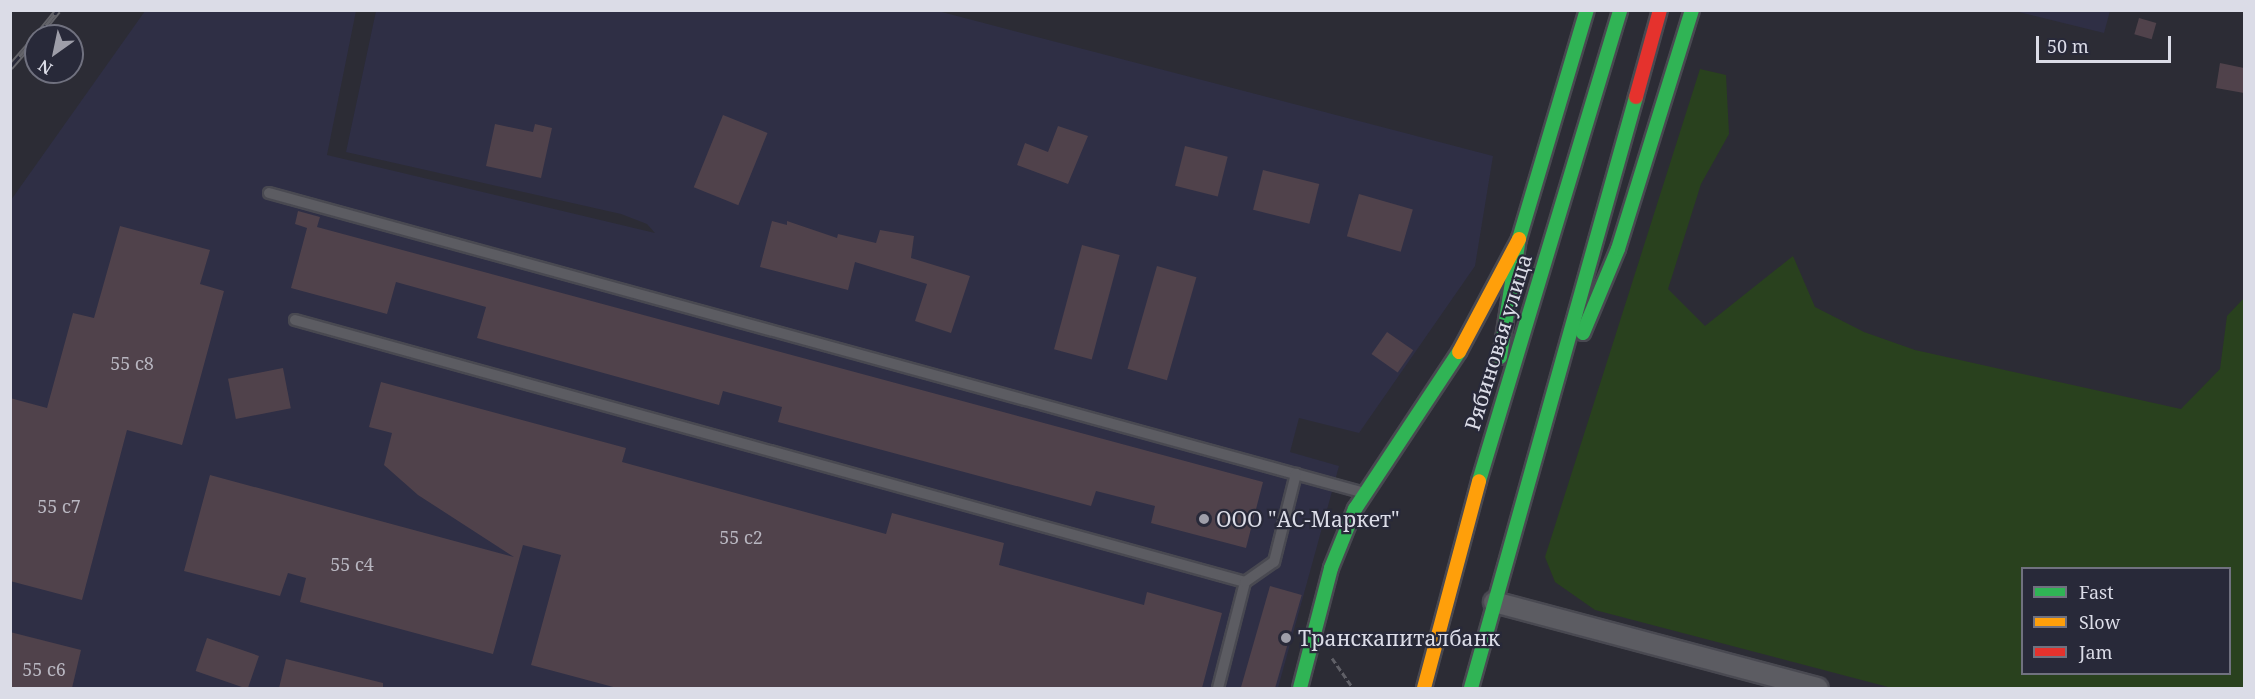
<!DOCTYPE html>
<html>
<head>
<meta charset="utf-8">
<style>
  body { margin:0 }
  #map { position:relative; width:2255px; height:699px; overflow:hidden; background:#2c2c35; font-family:"Noto Serif",serif }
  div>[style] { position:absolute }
  .built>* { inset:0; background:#2f2f45 }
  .green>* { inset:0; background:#29411e }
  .building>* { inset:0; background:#50424b; transform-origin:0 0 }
  .path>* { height:3px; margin-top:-1.5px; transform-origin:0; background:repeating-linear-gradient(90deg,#606067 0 6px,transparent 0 9px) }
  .roads { filter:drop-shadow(2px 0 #494951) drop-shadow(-2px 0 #494951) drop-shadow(0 2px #494951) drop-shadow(0 -2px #494951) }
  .lane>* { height:10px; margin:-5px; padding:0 5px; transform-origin:5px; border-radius:5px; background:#5c5c62 }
  .street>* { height:20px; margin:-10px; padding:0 10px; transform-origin:10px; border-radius:10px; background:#5c5c62 }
  .fast>* { height:14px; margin:-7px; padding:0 7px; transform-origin:7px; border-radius:7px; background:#30b455 }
  .slow>* { height:14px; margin:-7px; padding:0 7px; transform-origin:7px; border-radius:7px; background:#ff9f0a }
  .jam>* { height:14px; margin:-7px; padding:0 7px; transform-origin:7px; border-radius:7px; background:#e5322d }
  .rail>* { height:7px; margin-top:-3.5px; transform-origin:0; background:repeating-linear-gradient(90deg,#282939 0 14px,#636369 0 28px); box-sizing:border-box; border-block:2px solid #636369 }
  .dots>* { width:16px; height:16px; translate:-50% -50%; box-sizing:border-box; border:3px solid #282939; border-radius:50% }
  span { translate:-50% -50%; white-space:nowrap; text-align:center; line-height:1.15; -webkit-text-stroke:4.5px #282939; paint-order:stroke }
  .number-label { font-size:18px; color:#b8b6c0 }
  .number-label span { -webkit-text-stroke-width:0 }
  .street-label { font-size:21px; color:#dbdce7 }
  .poi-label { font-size:21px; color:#dbdce7 }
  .left { translate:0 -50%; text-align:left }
  .frame { position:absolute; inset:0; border:12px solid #dbdce7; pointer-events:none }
  .legend { position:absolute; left:2021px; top:567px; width:210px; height:108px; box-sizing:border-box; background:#282939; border:2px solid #70717f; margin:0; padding:8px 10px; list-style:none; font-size:18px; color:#dbdce7 }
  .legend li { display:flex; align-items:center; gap:12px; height:30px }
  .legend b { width:30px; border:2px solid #70717f }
  .north { position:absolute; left:24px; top:24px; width:60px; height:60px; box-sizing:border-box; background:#282939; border:2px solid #70717f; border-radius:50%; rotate:213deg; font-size:16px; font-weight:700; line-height:24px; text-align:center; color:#dbdce7 }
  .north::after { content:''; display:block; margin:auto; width:21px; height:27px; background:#9e9ea9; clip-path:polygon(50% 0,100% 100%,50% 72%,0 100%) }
  .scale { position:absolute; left:2036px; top:36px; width:135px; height:27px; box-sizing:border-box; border:3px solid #dbdce7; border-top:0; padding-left:8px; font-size:18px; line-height:21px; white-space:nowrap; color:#dbdce7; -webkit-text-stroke:4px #282939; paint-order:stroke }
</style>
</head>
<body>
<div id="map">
  <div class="built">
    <i style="clip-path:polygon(145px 11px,356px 11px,327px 155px,655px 233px,647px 224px,621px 214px,346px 152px,376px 11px,938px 11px,1493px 156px,1475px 266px,1359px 433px,1299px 418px,1290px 452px,1339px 466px,1278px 688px,11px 688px,11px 200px)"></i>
    <i style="clip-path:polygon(2015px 11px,2110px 11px,2104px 33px)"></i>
  </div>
  <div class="green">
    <i style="clip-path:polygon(evenodd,1700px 69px,1726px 75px,1729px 134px,1701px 184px,1668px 289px,1705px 326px,1793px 256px,1815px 307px,1864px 332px,1915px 350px,2181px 409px,2220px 369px,2227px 316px,2244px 298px,2244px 688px,1892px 688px,1595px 610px,1555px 582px,1545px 557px,1700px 69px,2022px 568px,2230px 568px,2230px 674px,2022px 674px,2022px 568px)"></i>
  </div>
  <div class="building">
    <i style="left:2139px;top:18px;width:18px;height:17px;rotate:16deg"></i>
    <i style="clip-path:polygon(2220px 63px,2244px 68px,2244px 93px,2216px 88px)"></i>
    <i style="left:723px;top:115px;width:48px;height:78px;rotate:22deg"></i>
    <i style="clip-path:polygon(495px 124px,533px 132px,535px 124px,552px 128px,541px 178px,486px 166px)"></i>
    <i style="clip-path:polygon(1058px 126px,1088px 136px,1068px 184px,1017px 165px,1025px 143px,1048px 152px)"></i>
    <i style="left:1185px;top:146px;width:44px;height:41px;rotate:14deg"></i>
    <i style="left:1263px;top:170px;width:58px;height:41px;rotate:14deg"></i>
    <i style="left:1359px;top:194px;width:56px;height:44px;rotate:16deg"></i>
    <i style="clip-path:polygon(298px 211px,320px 217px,317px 227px,1263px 482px,1246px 548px,1151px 523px,1155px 506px,1096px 491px,1091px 506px,778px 422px,782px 407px,723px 391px,719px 405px,477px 338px,486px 307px,396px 282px,387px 314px,291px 288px,307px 228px,295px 224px)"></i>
    <i style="clip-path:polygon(772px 221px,787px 225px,787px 221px,837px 238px,838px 234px,876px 243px,880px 230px,914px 236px,911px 258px,970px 276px,951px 333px,915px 321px,927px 284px,855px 262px,848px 290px,760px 267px)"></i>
    <i style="clip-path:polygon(120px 226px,210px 250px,200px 284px,224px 291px,182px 445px,127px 430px,82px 600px,10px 581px,10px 398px,47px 408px,73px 313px,94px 318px)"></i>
    <i style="left:1082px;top:245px;width:39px;height:108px;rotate:15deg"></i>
    <i style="left:1157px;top:266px;width:41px;height:107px;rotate:16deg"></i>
    <i style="left:1387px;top:332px;width:32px;height:27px;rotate:35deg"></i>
    <i style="left:283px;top:368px;width:41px;height:56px;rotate:79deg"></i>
    <i style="clip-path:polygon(381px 382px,626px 448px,622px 462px,886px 534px,892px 513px,1004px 543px,999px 565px,1144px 605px,1147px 592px,1222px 613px,1202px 688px,617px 688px,531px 665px,561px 555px,523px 545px,493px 654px,300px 602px,306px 578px,288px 573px,280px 596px,184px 571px,210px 475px,514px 557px,418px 495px,384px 465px,392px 433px,369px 427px)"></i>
    <i style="left:1270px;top:586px;width:33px;height:106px;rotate:16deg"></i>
    <i style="clip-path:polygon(10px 632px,81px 650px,72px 688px,10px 688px)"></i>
    <i style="left:207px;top:638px;width:55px;height:35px;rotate:19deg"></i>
    <i style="clip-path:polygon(286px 659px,383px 683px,383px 688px,279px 688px)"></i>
  </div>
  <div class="path">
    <i style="left:1332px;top:658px;width:37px;rotate:55deg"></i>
  </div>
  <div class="roads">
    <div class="lane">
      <i style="left:269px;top:193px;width:1136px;rotate:15.31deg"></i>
      <i style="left:295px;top:320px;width:985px;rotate:15.42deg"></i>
      <i style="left:1218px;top:688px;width:109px;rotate:-75.7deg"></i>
      <i style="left:1245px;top:582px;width:35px;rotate:-35deg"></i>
      <i style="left:1274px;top:562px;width:91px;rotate:-76deg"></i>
    </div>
    <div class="street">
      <i style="left:1494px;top:602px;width:335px;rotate:14.9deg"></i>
    </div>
    <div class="fast">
      <i style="left:1583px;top:333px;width:91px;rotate:-67.4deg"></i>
      <i style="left:1618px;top:249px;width:250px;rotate:-72.8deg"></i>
      <i style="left:1500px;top:357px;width:120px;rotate:-80.9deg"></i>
      <i style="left:1519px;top:239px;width:239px;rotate:-73.5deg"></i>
      <i style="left:1479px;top:481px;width:492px;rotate:-73.3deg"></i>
      <i style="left:1300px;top:688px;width:124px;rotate:-75.5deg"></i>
      <i style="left:1331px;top:568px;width:64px;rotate:-67.9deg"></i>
      <i style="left:1355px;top:509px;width:188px;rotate:-56.5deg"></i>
      <i style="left:1471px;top:688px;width:614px;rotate:-74.4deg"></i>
    </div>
    <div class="slow">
      <i style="left:1459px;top:352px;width:128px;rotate:-62deg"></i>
      <i style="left:1424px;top:688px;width:214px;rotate:-75.1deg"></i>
    </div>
    <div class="jam">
      <i style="left:1636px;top:97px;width:90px;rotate:-74.6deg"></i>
    </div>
  </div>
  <div class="rail">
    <i style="left:37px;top:36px;width:33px;rotate:-51deg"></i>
    <i style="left:10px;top:67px;width:40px;rotate:-49deg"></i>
  </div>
  <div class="dots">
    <i style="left:1204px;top:519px;background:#9e9ea9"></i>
    <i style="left:1286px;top:638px;background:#9e9ea9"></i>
  </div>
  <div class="number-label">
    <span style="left:132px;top:363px">55 с8</span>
    <span style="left:59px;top:506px">55 с7</span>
    <span style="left:741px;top:537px">55 с2</span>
    <span style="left:352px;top:564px">55 с4</span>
    <span style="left:44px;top:669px">55 с6</span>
  </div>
  <div class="street-label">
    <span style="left:1498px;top:342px;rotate:-73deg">Рябиновая улица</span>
  </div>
  <div class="poi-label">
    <span class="left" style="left:1216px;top:519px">ООО "АС-Маркет"</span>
    <span class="left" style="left:1298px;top:638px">Транскапиталбанк</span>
  </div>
  <div class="frame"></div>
  <ul class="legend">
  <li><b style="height:8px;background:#30b455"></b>Fast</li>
  <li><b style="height:8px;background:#ff9f0a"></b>Slow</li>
  <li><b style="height:8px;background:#e5322d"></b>Jam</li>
  </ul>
  <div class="north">N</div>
  <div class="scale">50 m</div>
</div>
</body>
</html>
